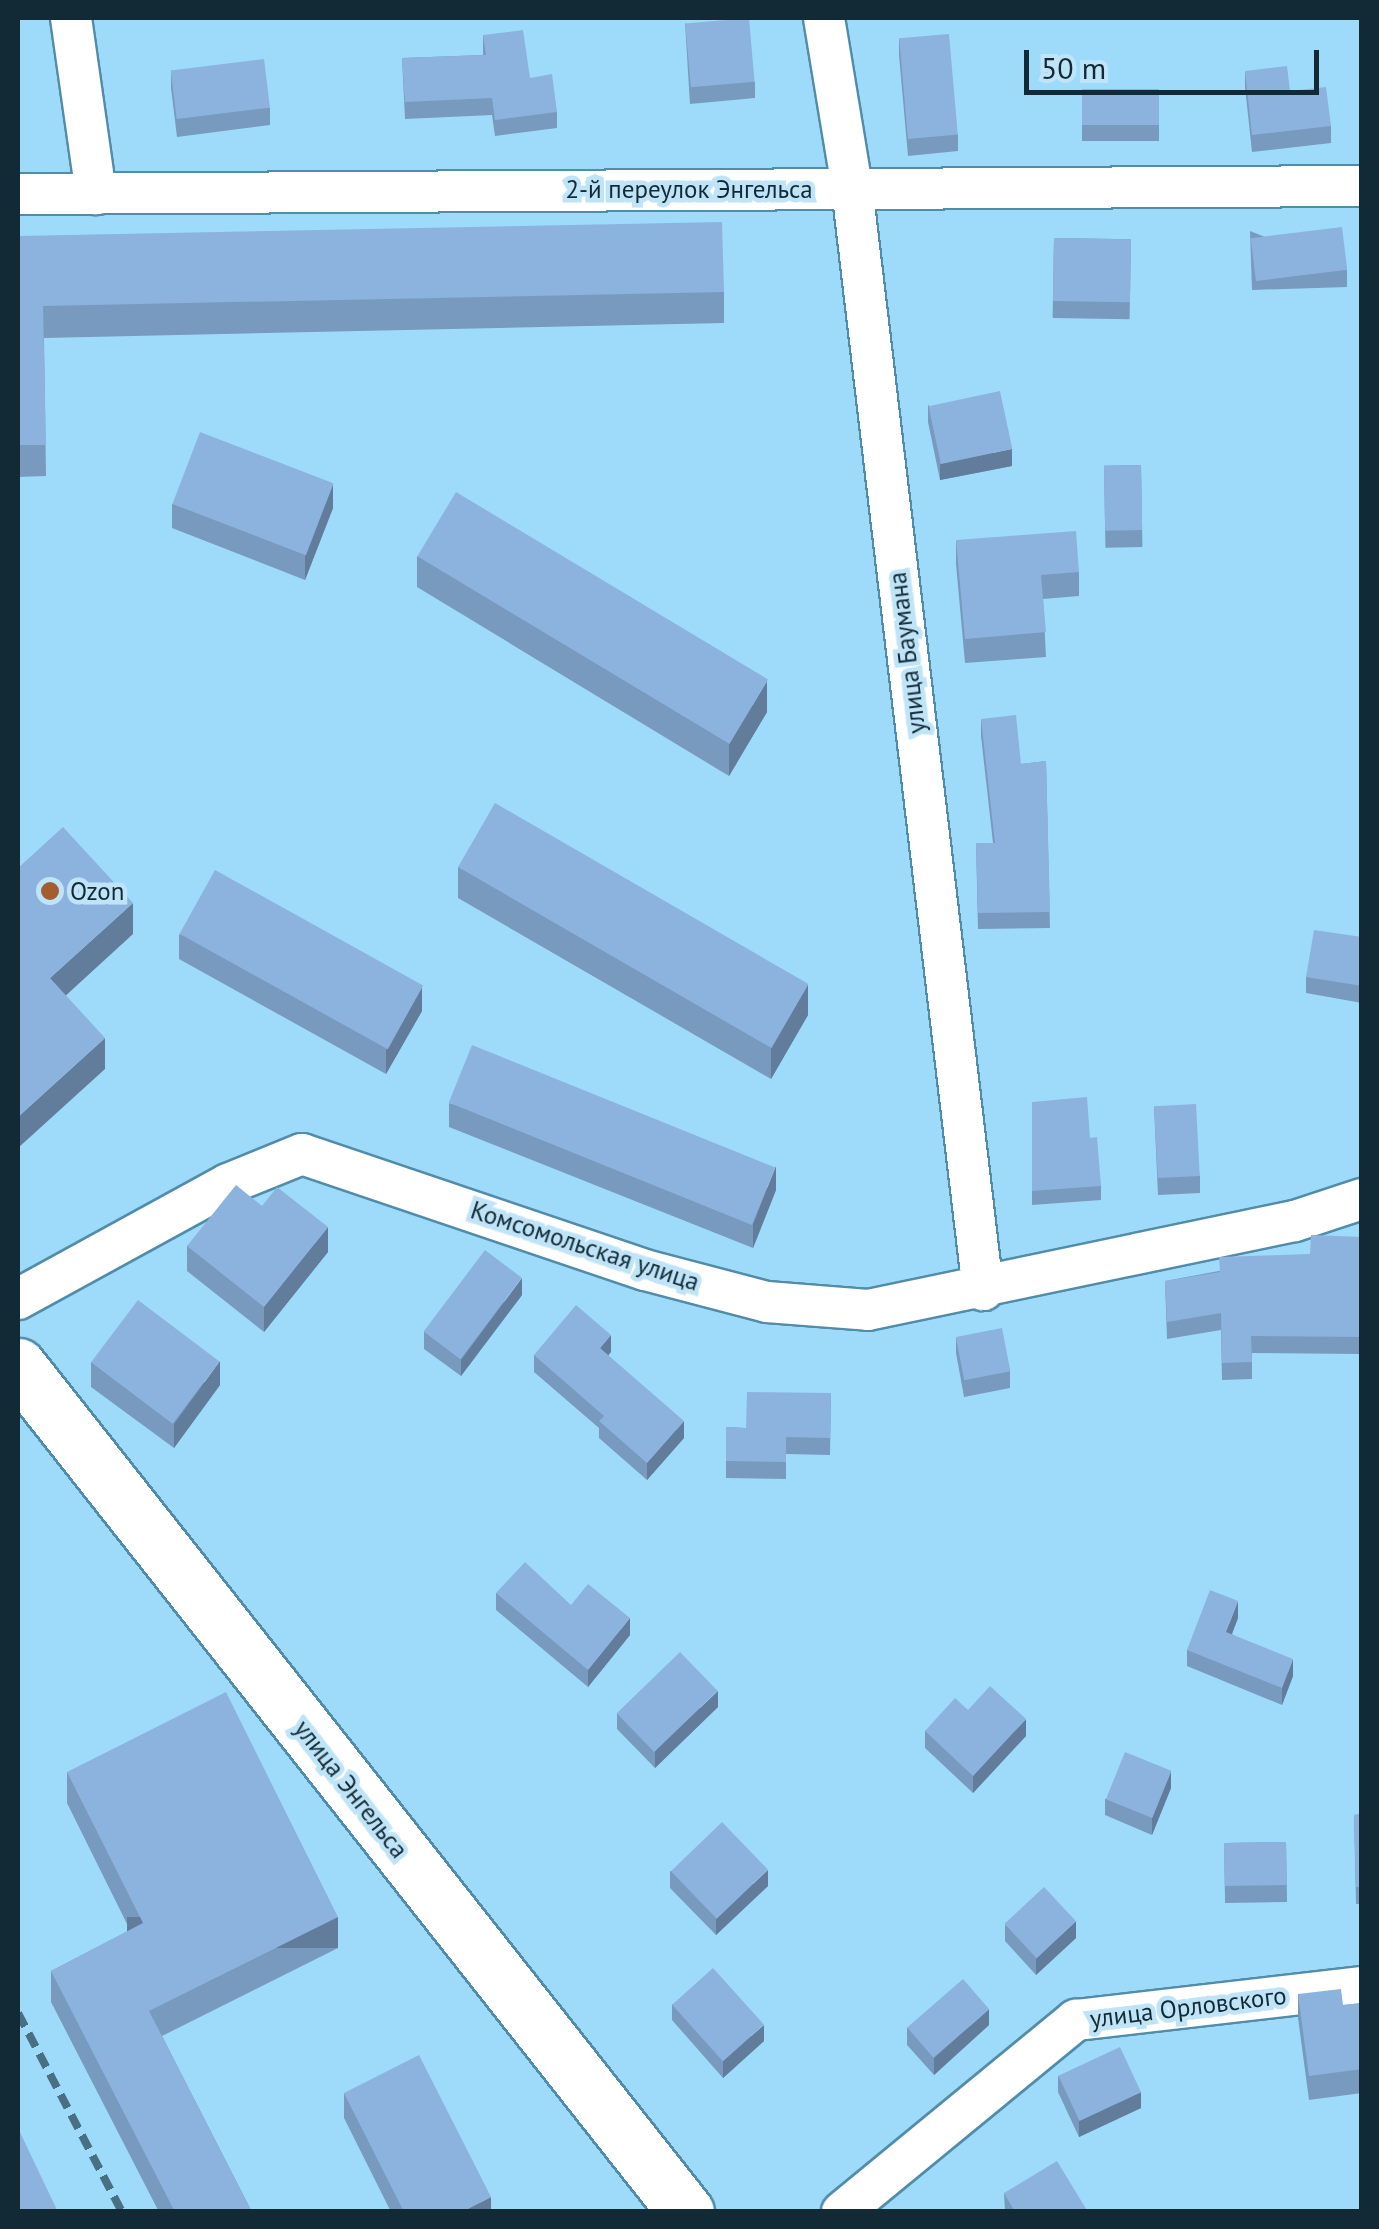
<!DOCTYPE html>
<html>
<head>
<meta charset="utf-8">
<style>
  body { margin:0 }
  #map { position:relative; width:1379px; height:2229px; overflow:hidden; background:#9edbfa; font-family:"PT Sans",sans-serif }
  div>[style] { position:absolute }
  .roads { filter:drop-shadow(2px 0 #518ca9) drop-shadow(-2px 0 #518ca9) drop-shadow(0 2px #518ca9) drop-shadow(0 -2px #518ca9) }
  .street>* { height:40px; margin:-20px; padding:0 20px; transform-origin:20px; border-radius:20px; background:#fff }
  .secondary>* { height:55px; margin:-27.5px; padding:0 27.5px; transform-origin:27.5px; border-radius:27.5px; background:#fff }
  .rail>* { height:8px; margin-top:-4px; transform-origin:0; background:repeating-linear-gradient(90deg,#487083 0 15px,transparent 0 23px) }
  .wall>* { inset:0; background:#789abf; transform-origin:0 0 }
  .shaded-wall>* { inset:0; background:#627d9b; transform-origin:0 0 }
  .building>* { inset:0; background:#8cb3de; transform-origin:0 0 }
  .dots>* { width:28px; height:28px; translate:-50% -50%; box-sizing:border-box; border:5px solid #c0e4f7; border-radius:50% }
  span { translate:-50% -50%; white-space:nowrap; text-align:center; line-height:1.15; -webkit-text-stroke:9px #c0e4f7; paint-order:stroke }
  .street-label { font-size:25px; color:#112a36 }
  .poi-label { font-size:25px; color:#112a36 }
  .left { translate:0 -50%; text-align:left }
  .frame { position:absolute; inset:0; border:20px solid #112a36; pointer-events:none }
  .scale { position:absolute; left:1024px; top:50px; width:295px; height:45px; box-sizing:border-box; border:5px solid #112a36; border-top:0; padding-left:12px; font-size:30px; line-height:35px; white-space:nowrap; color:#112a36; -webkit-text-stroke:8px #c0e4f7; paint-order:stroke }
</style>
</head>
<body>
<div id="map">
  <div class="roads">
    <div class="street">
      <i style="left:71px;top:18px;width:178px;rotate:81.9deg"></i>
      <i style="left:824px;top:18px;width:172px;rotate:80.6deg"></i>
      <i style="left:852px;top:188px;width:1110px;rotate:83.22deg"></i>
      <i style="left:18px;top:194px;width:1344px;rotate:-0.34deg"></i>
      <i style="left:18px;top:1299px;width:239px;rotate:-28.7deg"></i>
      <i style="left:228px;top:1184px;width:80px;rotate:-22.1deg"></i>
      <i style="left:302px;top:1154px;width:362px;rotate:18.7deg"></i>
      <i style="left:645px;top:1270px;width:126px;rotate:14.7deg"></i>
      <i style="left:767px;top:1302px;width:101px;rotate:4.5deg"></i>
      <i style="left:868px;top:1310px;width:436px;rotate:-11.8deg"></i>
      <i style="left:1295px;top:1221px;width:71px;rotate:-18.2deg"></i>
      <i style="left:842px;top:2212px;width:303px;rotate:-39.4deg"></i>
      <i style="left:1076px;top:2020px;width:288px;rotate:-6.6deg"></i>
    </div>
    <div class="secondary">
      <i style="left:18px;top:1366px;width:1078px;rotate:51.71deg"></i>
    </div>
  </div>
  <div class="rail">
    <i style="left:18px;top:2013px;width:225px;rotate:62.4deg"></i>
  </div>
  <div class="wall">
    <i style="clip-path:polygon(685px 23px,755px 82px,755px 98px,690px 104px)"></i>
    <i style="clip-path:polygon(483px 35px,530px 78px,557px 112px,557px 128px,495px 136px,492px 115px,405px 119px,402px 58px,483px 55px)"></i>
    <i style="clip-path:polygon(899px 38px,958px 135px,958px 151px,908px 156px,899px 55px)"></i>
    <i style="clip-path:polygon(171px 71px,270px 108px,270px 125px,177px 137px,171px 88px)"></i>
    <i style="clip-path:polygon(1245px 71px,1290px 91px,1331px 126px,1331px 143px,1252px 152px,1245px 87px)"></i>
    <i style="left:1159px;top:89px;width:52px;height:77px;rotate:90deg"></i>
    <i style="clip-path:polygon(1250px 231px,1347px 270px,1347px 287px,1252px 290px)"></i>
    <i style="clip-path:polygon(18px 236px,724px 292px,724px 323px,44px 338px,46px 476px,18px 477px)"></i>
    <i style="left:1054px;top:238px;width:77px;height:80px;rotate:1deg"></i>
    <i style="clip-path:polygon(928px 405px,1012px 466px,940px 480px,928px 422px)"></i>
    <i style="left:1141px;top:465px;width:82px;height:37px;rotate:89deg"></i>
    <i style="clip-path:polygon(172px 504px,333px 508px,305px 580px,172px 528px)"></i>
    <i style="clip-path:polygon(956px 540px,1079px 572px,1079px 596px,1043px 599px,1046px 657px,965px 663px,956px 564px)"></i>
    <i style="clip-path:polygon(417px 556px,767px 712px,729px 776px,417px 587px)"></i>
    <i style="clip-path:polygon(981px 719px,1021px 764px,1046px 761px,1050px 928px,978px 929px,976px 843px,993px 843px,981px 736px)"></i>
    <i style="clip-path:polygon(458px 867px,808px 1015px,771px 1079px,458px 898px)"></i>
    <i style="clip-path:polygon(179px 934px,422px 1011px,386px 1074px,179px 959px)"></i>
    <i style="clip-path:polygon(1362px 937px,1362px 1003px,1306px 993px,1306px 977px)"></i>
    <i style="clip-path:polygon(1032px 1102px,1090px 1138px,1101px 1186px,1101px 1200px,1032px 1205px)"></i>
    <i style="clip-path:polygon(449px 1103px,776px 1190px,753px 1248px,449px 1127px)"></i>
    <i style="clip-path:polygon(1154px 1106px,1200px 1176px,1200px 1193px,1158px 1195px)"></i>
    <i style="clip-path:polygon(262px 1206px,328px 1252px,264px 1332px,187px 1271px,187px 1246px)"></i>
    <i style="clip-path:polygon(1362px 1237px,1362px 1354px,1252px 1353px,1252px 1379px,1222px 1380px,1221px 1330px,1167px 1339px,1165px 1281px,1310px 1254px)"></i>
    <i style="clip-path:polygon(522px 1295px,461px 1376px,424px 1349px,424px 1332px)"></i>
    <i style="clip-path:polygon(956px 1337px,1010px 1371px,1010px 1388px,964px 1397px,956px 1353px)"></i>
    <i style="clip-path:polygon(611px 1352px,608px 1355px,684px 1438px,647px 1480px,599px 1438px,599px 1428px,534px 1372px,534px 1355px)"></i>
    <i style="clip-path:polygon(91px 1362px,220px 1385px,174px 1448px,91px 1387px)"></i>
    <i style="clip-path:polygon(831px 1393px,830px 1455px,786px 1454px,786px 1479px,726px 1478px,726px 1427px,746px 1428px)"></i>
    <i style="clip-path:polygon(496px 1593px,571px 1605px,630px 1635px,588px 1687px,496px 1610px)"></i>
    <i style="clip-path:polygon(1238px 1618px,1232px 1634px,1293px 1676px,1282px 1705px,1187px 1666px,1187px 1650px)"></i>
    <i style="clip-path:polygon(718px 1707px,655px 1768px,617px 1729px,617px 1713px)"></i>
    <i style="clip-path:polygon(968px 1710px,1026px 1736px,973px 1793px,925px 1748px,925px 1731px)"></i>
    <i style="clip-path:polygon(67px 1772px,338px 1948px,162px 2036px,252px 2212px,159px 2212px,51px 2002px,51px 1971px,130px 1930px,67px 1803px)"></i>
    <i style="clip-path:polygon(1171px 1788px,1152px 1835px,1105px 1815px,1105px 1799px)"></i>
    <i style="clip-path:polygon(1362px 1814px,1362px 1904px,1356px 1904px,1354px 1815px)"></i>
    <i style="left:1286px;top:1842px;width:60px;height:62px;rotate:89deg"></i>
    <i style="clip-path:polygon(670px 1871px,768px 1886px,716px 1935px,670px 1888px)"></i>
    <i style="clip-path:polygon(1005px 1925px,1076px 1938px,1036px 1975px,1005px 1941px)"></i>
    <i style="clip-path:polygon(1298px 1994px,1343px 2005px,1362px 2003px,1362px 2093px,1309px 2100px,1298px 2018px)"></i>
    <i style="clip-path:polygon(672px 2004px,764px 2041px,723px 2078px,672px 2020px)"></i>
    <i style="clip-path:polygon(989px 2025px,934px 2075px,907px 2045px,907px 2028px)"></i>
    <i style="clip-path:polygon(1058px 2076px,1141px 2108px,1079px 2137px,1058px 2092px)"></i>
    <i style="clip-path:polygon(344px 2093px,491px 2212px,391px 2212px,344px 2118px)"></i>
    <i style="clip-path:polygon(1004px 2193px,1088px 2212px,1005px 2212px)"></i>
  </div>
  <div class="shaded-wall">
    <i style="clip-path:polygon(1012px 449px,1012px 466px,940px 480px,940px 464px)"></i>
    <i style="clip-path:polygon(333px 484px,333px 508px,305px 580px,305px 555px)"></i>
    <i style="clip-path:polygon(767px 681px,767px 712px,729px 776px,729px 745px)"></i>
    <i style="clip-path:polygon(133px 903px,133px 934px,50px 1010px,50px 978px)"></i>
    <i style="clip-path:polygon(808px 984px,808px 1015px,771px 1079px,771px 1048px)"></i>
    <i style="clip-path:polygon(422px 987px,422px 1011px,386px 1074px,386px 1050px)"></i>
    <i style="clip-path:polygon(105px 1038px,105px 1069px,18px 1148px,18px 1117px)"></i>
    <i style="clip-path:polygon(776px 1166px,776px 1190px,753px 1248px,753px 1224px)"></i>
    <i style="clip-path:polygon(328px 1227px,328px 1252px,264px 1332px,264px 1307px)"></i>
    <i style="clip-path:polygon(522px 1278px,522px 1295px,461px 1376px,461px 1360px)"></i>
    <i style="clip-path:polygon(611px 1335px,611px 1352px,600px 1365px,600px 1348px)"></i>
    <i style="clip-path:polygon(220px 1361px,220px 1385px,174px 1448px,174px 1424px)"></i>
    <i style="clip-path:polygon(684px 1421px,684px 1438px,647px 1480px,647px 1463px)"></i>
    <i style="clip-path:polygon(1238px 1601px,1238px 1618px,1226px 1649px,1226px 1632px)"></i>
    <i style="clip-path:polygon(630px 1618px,630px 1635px,588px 1687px,588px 1670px)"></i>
    <i style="clip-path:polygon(1293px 1659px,1293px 1676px,1282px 1705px,1282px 1688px)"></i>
    <i style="clip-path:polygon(718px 1691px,718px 1707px,655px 1768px,655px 1751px)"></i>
    <i style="clip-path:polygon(1026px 1719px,1026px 1736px,973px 1793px,973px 1776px)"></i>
    <i style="clip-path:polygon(1171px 1771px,1171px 1788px,1152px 1835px,1152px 1818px)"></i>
    <i style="clip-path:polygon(768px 1870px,768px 1886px,716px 1935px,716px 1919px)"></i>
    <i style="left:338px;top:1917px;width:31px;height:211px;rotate:90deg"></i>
    <i style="clip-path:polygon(1076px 1921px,1076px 1938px,1036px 1975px,1036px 1959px)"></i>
    <i style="clip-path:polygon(989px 2009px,989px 2025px,934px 2075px,934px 2058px)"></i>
    <i style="clip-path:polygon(764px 2025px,764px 2041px,723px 2078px,723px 2061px)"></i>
    <i style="clip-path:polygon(1141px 2092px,1141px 2108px,1079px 2137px,1079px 2120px)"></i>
    <i style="clip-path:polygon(491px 2197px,491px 2212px,462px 2212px)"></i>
  </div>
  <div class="building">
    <i style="left:749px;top:18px;width:64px;height:64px;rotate:85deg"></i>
    <i style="clip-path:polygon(523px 30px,530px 78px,552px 74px,557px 112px,495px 120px,492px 98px,405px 102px,402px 58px,486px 55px,483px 35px)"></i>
    <i style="left:949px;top:34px;width:101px;height:50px;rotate:85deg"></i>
    <i style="left:264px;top:59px;width:49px;height:94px;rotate:83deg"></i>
    <i style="clip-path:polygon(1287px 66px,1290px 91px,1326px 87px,1331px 126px,1252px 135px,1245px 71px)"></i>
    <i style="left:1159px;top:89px;width:36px;height:77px;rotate:90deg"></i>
    <i style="clip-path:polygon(722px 222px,724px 292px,43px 306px,46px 445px,18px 445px,18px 236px)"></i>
    <i style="left:1342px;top:227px;width:43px;height:92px;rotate:83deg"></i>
    <i style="left:1054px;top:238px;width:77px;height:63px;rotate:1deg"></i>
    <i style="left:1000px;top:391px;width:59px;height:73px;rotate:78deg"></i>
    <i style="left:200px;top:432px;width:143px;height:77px;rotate:21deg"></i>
    <i style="left:1141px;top:465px;width:65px;height:37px;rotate:89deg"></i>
    <i style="left:456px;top:492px;width:364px;height:75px;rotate:31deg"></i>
    <i style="clip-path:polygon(1076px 531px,1079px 572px,1041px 575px,1046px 632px,965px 639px,956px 540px)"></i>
    <i style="clip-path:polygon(1016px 715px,1021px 764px,1046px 761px,1050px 912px,978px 913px,976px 843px,995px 843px,981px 719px)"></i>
    <i style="left:495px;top:803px;width:362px;height:74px;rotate:30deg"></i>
    <i style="clip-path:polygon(63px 827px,133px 903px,50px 978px,105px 1038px,18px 1117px,18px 868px)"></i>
    <i style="left:215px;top:870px;width:238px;height:73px;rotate:29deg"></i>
    <i style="clip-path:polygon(1314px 930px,1362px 937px,1362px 986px,1306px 977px)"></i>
    <i style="left:472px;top:1045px;width:327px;height:62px;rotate:22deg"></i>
    <i style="clip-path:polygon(1087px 1097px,1090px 1138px,1097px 1137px,1101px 1186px,1032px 1191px,1032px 1102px)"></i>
    <i style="left:1196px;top:1104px;width:72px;height:42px;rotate:87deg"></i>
    <i style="clip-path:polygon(236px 1185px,262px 1206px,277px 1187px,328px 1227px,264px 1307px,187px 1246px)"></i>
    <i style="clip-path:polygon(1311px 1235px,1362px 1237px,1362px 1337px,1251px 1336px,1252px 1362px,1222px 1363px,1221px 1313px,1167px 1322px,1165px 1281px,1220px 1272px,1219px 1257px,1310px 1254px)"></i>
    <i style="left:485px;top:1250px;width:46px;height:102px;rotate:37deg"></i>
    <i style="left:138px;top:1300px;width:102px;height:78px;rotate:37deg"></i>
    <i style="clip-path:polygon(576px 1305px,611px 1335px,600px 1348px,684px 1421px,647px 1463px,599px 1421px,604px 1416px,534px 1355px)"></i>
    <i style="left:1002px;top:1328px;width:44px;height:47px;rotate:79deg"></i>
    <i style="clip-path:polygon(747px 1392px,831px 1393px,830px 1438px,786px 1437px,786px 1462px,726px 1461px,726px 1427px,746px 1428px)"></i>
    <i style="clip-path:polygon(525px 1562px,571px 1605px,588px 1584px,630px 1618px,588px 1670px,496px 1593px)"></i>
    <i style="clip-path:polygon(1210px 1590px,1238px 1601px,1226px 1632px,1293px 1659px,1282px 1688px,1187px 1650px)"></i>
    <i style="left:680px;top:1652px;width:54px;height:88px;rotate:46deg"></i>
    <i style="clip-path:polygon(990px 1686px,1026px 1719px,973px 1776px,925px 1731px,955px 1698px,968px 1710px)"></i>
    <i style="clip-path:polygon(226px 1692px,338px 1917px,149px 2011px,252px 2212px,175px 2212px,51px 1971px,143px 1923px,67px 1772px)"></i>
    <i style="left:1125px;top:1752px;width:50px;height:51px;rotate:22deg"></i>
    <i style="clip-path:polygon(1362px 1814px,1362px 1887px,1356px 1887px,1354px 1815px)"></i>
    <i style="left:722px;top:1822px;width:66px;height:71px;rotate:46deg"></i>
    <i style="left:1286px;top:1842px;width:43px;height:62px;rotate:89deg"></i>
    <i style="left:1044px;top:1887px;width:47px;height:54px;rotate:47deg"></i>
    <i style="left:713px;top:1968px;width:76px;height:55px;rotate:48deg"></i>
    <i style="left:963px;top:1979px;width:40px;height:74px;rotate:49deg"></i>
    <i style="clip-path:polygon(1341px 1989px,1343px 2005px,1362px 2003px,1362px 2069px,1309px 2076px,1298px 1994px)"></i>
    <i style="left:1120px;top:2047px;width:50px;height:68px;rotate:65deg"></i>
    <i style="clip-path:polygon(419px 2055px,491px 2197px,462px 2212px,404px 2212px,344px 2093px)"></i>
    <i style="clip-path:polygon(18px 2128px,58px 2212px,18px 2212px)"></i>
    <i style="clip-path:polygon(1057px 2161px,1088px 2212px,1015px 2212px,1004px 2193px)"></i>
  </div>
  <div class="dots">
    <i style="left:50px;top:891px;background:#a25d31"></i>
  </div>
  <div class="street-label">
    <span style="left:689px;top:189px">2-й переулок Энгельса</span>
    <span style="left:907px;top:653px;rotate:-97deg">улица Баумана</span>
    <span style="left:585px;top:1246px;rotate:18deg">Комсомольская улица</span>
    <span style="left:351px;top:1789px;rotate:52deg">улица Энгельса</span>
    <span style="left:1188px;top:2007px;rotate:-7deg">улица Орловского</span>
  </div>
  <div class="poi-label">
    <span class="left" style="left:70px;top:891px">Ozon</span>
  </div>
  <div class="frame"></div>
  <div class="scale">50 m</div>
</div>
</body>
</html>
